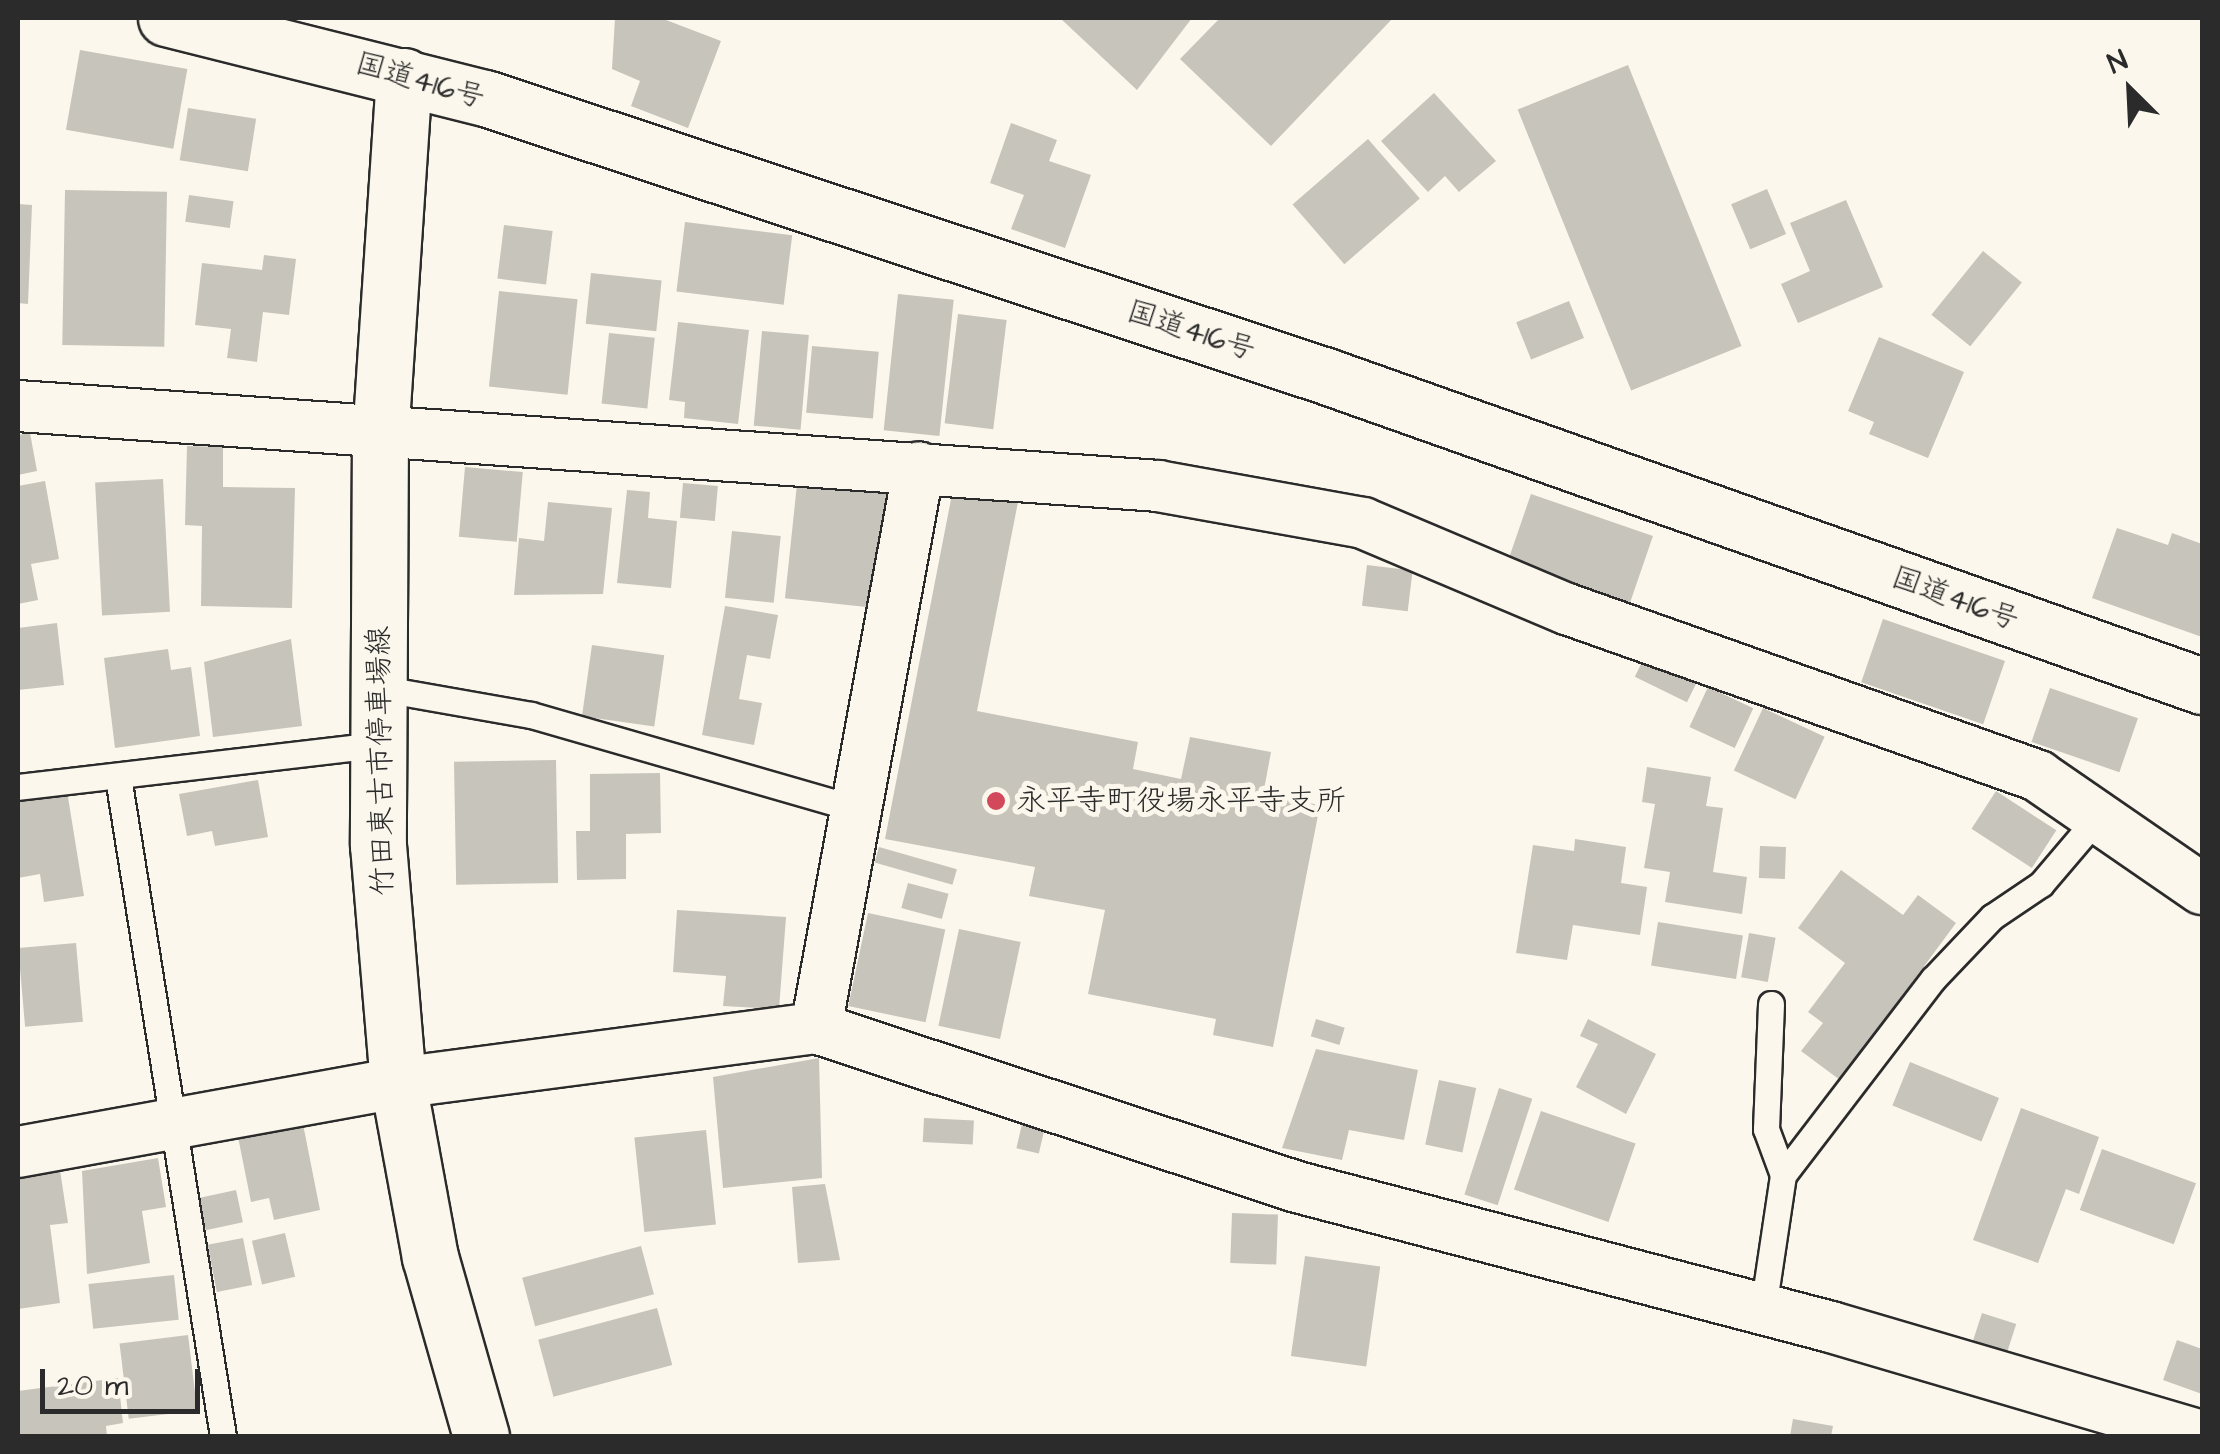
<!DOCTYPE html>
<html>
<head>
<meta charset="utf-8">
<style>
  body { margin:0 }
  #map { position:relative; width:2220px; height:1454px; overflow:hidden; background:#fbf7ec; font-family:"Architects Daughter","Klee One",sans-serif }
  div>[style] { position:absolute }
  .building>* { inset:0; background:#c7c4bc; transform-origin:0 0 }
  .roads { filter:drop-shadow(2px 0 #2b2b2b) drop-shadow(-2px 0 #2b2b2b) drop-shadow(0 2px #2b2b2b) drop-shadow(0 -2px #2b2b2b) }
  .service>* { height:25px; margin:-12.5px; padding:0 12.5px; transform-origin:12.5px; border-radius:12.5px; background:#fbf7ec }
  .minor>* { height:50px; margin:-25px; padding:0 25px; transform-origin:25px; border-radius:25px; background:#fbf7ec }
  .secondary>* { height:55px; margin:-27.5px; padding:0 27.5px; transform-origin:27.5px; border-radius:27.5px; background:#fbf7ec }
  .trunk>* { height:55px; margin:-27.5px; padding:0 27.5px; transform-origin:27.5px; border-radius:27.5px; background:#fbf7ec }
  .dots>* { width:28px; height:28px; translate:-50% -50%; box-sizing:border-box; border:5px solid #fbf7ec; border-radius:50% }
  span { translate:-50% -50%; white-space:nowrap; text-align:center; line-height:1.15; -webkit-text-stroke:10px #fbf7ec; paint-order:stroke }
  .street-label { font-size:30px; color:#2b2b2b }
  .poi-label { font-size:30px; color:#2b2b2b }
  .left { translate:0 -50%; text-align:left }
  .frame { position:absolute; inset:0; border:20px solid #2b2b2b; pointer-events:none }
  .north { position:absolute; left:2080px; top:40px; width:100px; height:100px; -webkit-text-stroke:8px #fbf7ec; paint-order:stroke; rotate:336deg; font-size:28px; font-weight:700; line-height:40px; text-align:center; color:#2b2b2b }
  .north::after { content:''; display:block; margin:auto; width:35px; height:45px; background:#2b2b2b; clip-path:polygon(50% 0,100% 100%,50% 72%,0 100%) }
  .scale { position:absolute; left:40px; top:1369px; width:160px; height:45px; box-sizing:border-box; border:5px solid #2b2b2b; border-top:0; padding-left:12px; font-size:30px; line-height:35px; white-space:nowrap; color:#2b2b2b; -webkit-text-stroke:8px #fbf7ec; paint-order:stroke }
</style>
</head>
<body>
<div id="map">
  <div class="building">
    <i style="clip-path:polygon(615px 18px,666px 20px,721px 41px,688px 128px,631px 106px,640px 81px,612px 69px)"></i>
    <i style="clip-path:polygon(1060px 18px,1192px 18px,1137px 90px)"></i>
    <i style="clip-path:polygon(1220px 18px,1393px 18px,1271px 146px,1180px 59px)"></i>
    <i style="left:80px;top:50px;width:109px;height:81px;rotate:10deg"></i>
    <i style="left:1628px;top:65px;width:303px;height:119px;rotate:68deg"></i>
    <i style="clip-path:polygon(1434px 93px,1496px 161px,1459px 192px,1445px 176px,1428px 192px,1381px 141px)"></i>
    <i style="left:188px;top:108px;width:69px;height:53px;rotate:9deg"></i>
    <i style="clip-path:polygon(1011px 123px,1057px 140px,1049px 161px,1091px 175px,1065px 248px,1011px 229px,1024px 195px,990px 183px)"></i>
    <i style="left:1368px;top:139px;width:79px;height:100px;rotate:49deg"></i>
    <i style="left:1767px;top:189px;width:49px;height:39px;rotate:67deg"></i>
    <i style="left:65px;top:190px;width:102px;height:155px;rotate:1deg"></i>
    <i style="left:189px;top:195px;width:45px;height:27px;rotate:8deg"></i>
    <i style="clip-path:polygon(1846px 200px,1883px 287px,1798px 323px,1781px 284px,1810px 271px,1790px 223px)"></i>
    <i style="clip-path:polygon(18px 204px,32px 205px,28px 304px,18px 303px)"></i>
    <i style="left:685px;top:222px;width:108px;height:70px;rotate:7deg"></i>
    <i style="left:504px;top:225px;width:49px;height:54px;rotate:7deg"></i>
    <i style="left:1983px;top:251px;width:50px;height:82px;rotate:39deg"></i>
    <i style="clip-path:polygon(264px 255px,296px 259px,289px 315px,263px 312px,257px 362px,227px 358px,231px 329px,195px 325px,202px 263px,262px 270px)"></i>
    <i style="left:591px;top:273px;width:71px;height:51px;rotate:6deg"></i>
    <i style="left:499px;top:291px;width:79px;height:96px;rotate:6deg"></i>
    <i style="left:898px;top:294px;width:56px;height:137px;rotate:6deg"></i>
    <i style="left:1569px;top:301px;width:40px;height:57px;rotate:68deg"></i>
    <i style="left:958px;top:314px;width:49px;height:110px;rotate:7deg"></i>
    <i style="clip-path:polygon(678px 322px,749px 330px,738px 424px,684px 418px,685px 402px,669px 400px)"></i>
    <i style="left:762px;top:331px;width:47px;height:95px;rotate:5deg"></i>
    <i style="left:609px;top:333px;width:46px;height:71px;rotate:6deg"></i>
    <i style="clip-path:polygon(1879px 337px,1964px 372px,1928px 458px,1869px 434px,1874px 422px,1848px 411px)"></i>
    <i style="left:812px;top:346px;width:67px;height:67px;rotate:5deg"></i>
    <i style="clip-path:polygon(30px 433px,37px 471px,18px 475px,18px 435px)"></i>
    <i style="clip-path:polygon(187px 446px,223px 447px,223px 487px,295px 488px,292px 608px,201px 606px,202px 526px,185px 525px)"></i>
    <i style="left:465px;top:467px;width:58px;height:70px;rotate:5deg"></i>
    <i style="left:163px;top:479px;width:133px;height:68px;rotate:87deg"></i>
    <i style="clip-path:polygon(45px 481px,59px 559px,31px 564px,38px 600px,18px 604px,18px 486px)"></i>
    <i style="left:683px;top:483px;width:35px;height:35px;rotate:5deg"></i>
    <i style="left:797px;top:484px;width:91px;height:115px;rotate:6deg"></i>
    <i style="clip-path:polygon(953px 489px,1018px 502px,977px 711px,1138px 742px,1133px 769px,1181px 779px,1190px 737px,1271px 752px,1263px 795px,1320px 805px,1273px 1047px,1213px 1035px,1216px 1019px,1088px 994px,1105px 910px,1029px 896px,1035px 867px,885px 839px)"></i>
    <i style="clip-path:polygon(627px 490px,650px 492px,648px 518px,677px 521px,671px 588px,617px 583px)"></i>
    <i style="left:1531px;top:494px;width:129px;height:70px;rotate:19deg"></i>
    <i style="clip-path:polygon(548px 502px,612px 508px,603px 594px,514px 595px,519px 538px,544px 541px)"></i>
    <i style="clip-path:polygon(2117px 528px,2168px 545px,2172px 533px,2202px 544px,2202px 637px,2092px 598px)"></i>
    <i style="left:732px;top:531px;width:49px;height:67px;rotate:6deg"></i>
    <i style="left:1367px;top:565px;width:46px;height:41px;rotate:7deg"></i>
    <i style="clip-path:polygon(725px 606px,778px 615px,770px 659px,747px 655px,739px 699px,762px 703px,754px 745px,702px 735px)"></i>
    <i style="left:1883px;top:619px;width:129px;height:67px;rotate:19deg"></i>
    <i style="clip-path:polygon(57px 623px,64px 685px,18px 690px,18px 628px)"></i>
    <i style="clip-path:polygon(291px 639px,302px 726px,213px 737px,204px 662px)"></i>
    <i style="left:592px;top:645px;width:73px;height:72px;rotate:8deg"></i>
    <i style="clip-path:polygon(168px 649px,171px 670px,191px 667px,200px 736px,115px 748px,104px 658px)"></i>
    <i style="left:1644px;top:658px;width:58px;height:21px;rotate:26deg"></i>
    <i style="left:1708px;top:687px;width:50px;height:44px;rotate:25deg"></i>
    <i style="left:2050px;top:688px;width:93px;height:57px;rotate:19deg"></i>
    <i style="left:1763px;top:708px;width:68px;height:69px;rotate:25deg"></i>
    <i style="left:556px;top:760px;width:123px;height:102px;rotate:89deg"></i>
    <i style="clip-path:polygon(1647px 767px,1711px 777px,1706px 806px,1723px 808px,1713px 872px,1747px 877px,1742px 914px,1665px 902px,1670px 872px,1644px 868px,1655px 804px,1642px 802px)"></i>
    <i style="clip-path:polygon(660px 773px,661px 833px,626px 834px,626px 879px,577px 880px,576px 831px,590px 831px,590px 774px)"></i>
    <i style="clip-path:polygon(258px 780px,268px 837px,215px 846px,212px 831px,187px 836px,179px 794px)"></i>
    <i style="clip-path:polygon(67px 791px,84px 896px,44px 902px,40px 874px,18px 878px,18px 799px)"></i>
    <i style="left:1996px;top:791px;width:72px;height:45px;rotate:33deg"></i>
    <i style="clip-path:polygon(1575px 839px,1626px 847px,1621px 883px,1647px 887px,1640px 935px,1573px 925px,1567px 960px,1516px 953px,1533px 845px,1574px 851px)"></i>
    <i style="left:1760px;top:846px;width:26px;height:32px;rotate:2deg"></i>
    <i style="left:879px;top:847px;width:81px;height:16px;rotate:16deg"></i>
    <i style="clip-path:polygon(1841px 870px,1903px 915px,1918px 895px,1956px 923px,1840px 1080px,1801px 1051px,1823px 1023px,1808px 1012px,1845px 963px,1798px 928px)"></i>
    <i style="left:908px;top:883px;width:42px;height:26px;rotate:15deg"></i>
    <i style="clip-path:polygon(677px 910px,786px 917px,779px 1009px,723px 1006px,726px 976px,673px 972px)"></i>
    <i style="left:868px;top:913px;width:79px;height:95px;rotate:12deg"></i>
    <i style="left:1658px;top:922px;width:86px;height:44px;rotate:9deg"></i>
    <i style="left:959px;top:929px;width:63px;height:99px;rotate:12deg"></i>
    <i style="left:1749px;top:933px;width:27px;height:45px;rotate:10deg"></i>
    <i style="left:76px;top:943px;width:79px;height:58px;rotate:85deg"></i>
    <i style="left:1316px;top:1019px;width:30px;height:18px;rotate:17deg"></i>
    <i style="clip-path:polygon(1588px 1019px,1656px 1054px,1626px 1114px,1576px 1087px,1598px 1044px,1580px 1036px)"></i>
    <i style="clip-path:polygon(1316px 1049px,1418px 1070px,1404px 1140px,1349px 1130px,1342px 1160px,1282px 1148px)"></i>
    <i style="clip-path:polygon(819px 1058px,822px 1178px,723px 1188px,713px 1077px)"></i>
    <i style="left:1910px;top:1062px;width:96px;height:47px;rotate:22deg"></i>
    <i style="left:1439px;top:1080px;width:38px;height:66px;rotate:12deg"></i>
    <i style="left:1499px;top:1088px;width:35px;height:112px;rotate:18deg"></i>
    <i style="clip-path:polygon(2021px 1108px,2099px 1137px,2079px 1194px,2066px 1189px,2038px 1263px,1973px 1240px)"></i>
    <i style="left:1541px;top:1111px;width:100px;height:83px;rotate:19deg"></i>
    <i style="left:924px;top:1118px;width:50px;height:24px;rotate:3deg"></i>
    <i style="clip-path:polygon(303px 1124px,320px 1210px,274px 1220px,269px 1198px,251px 1202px,238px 1137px)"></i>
    <i style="left:1022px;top:1124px;width:23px;height:25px;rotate:13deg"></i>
    <i style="left:706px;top:1130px;width:95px;height:72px;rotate:84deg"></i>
    <i style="left:2102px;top:1149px;width:100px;height:65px;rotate:20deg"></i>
    <i style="clip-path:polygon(158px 1158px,166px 1207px,142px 1211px,150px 1263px,87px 1274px,82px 1171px)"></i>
    <i style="clip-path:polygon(60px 1170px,68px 1223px,50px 1225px,60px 1303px,18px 1309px,18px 1176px)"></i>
    <i style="clip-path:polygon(825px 1184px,840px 1260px,798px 1263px,792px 1187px)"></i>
    <i style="left:236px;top:1190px;width:33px;height:38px;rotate:78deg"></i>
    <i style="left:1232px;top:1213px;width:46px;height:50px;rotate:2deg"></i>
    <i style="left:285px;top:1233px;width:45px;height:34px;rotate:77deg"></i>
    <i style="left:243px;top:1238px;width:48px;height:36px;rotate:79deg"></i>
    <i style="left:641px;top:1246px;width:50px;height:123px;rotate:75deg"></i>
    <i style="left:1305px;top:1256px;width:76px;height:101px;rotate:8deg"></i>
    <i style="left:174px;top:1275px;width:45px;height:86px;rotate:84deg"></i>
    <i style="left:657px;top:1308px;width:59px;height:123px;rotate:75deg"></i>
    <i style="left:1982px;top:1313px;width:36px;height:36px;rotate:18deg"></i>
    <i style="left:188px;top:1335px;width:76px;height:69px;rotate:83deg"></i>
    <i style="clip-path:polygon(2177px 1340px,2202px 1349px,2202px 1394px,2163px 1380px)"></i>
    <i style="clip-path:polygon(118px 1378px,123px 1423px,106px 1426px,107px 1436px,18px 1436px,18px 1391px)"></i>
    <i style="clip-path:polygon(1793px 1419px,1833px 1426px,1831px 1436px,1790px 1436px)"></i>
  </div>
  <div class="roads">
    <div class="service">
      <i style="left:378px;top:688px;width:155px;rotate:10deg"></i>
      <i style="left:531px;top:715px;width:343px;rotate:16.1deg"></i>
      <i style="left:118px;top:777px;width:667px;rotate:80.95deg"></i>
      <i style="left:18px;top:787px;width:362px;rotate:-6.7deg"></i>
      <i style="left:1771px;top:1004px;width:125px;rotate:92.3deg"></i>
      <i style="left:1766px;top:1129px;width:49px;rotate:69.7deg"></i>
      <i style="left:1763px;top:1309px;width:135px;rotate:-81.5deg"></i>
      <i style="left:1783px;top:1175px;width:247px;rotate:-52.6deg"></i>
      <i style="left:1933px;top:979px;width:86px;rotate:-46.4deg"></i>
      <i style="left:1992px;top:917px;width:59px;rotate:-34deg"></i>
      <i style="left:2041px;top:884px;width:88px;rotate:-49.6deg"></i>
    </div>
    <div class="minor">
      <i style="left:18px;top:406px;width:1143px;rotate:4.01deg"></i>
      <i style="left:1158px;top:486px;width:208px;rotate:10.2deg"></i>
      <i style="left:1363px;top:523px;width:221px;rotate:22.9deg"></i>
      <i style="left:1567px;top:609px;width:500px;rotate:19.5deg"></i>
      <i style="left:2038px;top:776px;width:199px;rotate:34.6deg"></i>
      <i style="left:816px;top:1028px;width:570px;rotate:-79.6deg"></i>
      <i style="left:18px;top:1152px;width:386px;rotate:-10.3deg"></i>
      <i style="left:398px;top:1083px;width:422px;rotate:-7.5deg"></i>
      <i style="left:816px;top:1028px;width:507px;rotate:18.29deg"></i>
      <i style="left:1297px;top:1187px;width:552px;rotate:14.69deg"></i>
      <i style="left:1831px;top:1327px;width:386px;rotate:16.4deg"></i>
    </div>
    <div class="secondary">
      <i style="left:404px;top:76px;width:358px;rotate:93.8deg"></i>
      <i style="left:380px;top:433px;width:412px;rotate:90.3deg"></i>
      <i style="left:378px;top:845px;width:239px;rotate:85.2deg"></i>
      <i style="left:398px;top:1083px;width:177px;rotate:79.6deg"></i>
      <i style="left:430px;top:1257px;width:186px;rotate:74.1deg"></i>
    </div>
    <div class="trunk">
      <i style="left:166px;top:18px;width:329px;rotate:14.1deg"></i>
      <i style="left:485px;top:98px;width:886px;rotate:18.29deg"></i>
      <i style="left:1326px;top:376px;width:929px;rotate:19.49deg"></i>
    </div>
  </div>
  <div class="dots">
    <i style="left:996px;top:801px;background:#d1495b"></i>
  </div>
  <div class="street-label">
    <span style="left:420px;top:81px;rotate:16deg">国道416号</span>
    <span style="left:1191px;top:331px;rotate:18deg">国道416号</span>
    <span style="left:1955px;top:599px;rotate:20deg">国道416号</span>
    <span style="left:381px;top:761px;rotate:-91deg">竹田東古市停車場線</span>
  </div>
  <div class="poi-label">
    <span class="left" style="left:1016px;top:801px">永平寺町役場永平寺支所</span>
  </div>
  <div class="frame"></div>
  <div class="north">N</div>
  <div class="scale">20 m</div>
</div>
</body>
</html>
